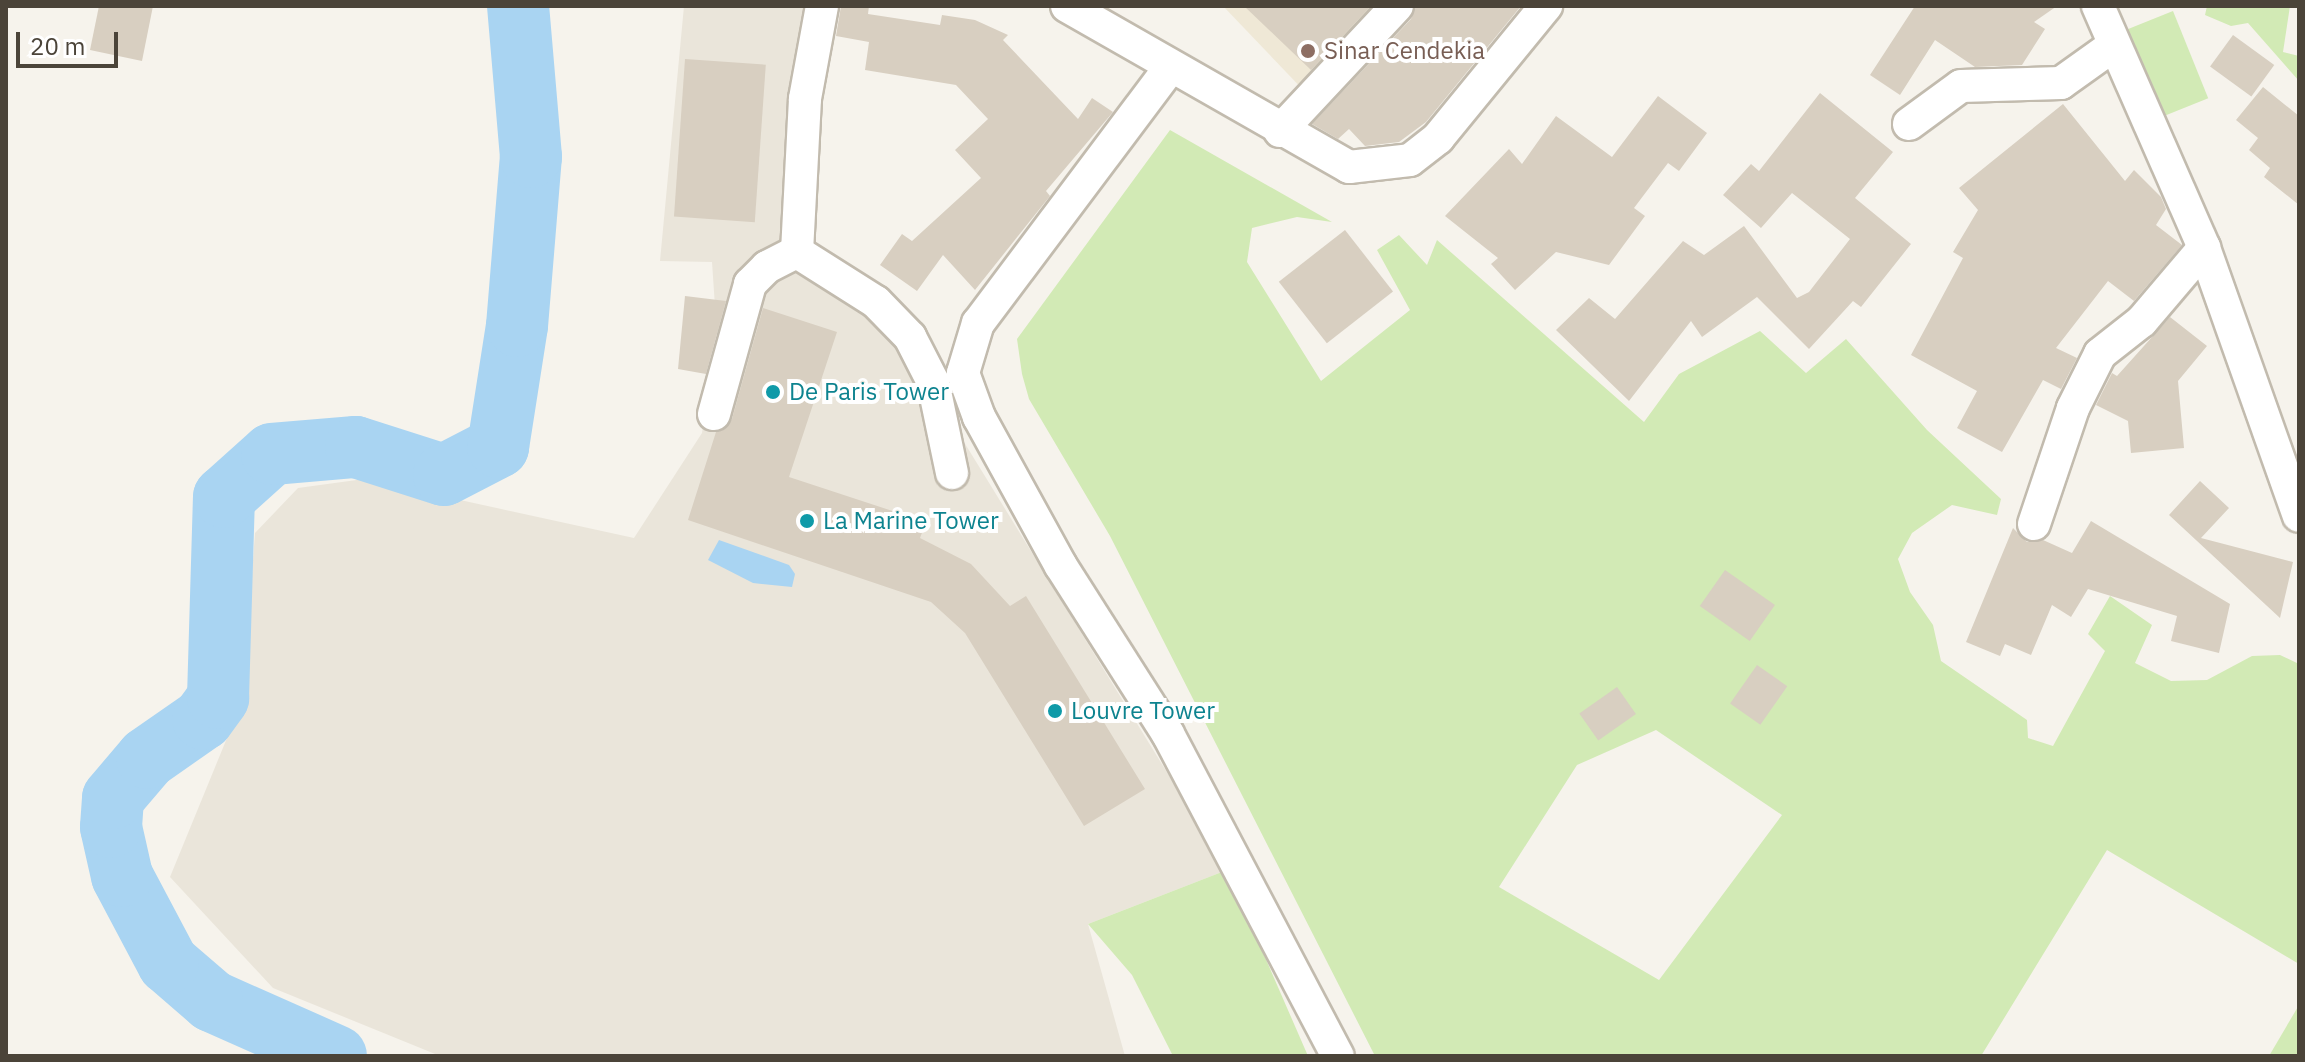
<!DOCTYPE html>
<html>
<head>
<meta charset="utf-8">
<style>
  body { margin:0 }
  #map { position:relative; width:2305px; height:1062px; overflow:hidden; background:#f6f3ec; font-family:"IBM Plex Sans",sans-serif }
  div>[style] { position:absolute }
  .residential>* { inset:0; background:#eae5da }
  .education>* { inset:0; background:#efe8d6 }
  .green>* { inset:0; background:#d2eab5; transform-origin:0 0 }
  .water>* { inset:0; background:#a9d4f2 }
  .river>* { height:62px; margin:-31px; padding:0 31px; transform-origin:31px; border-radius:31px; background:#a9d4f2 }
  .building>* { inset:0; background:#d8cfc1; transform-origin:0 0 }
  .roads { filter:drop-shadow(2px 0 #c2bbae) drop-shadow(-2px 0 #c2bbae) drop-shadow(0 2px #c2bbae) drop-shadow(0 -2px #c2bbae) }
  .minor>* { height:32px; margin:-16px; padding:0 16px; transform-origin:16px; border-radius:16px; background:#fff }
  .dots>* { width:22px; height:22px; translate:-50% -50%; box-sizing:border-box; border:4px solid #fff; border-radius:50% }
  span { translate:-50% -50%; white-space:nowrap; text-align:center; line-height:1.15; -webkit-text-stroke:8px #fff; paint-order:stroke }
  .education-label { font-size:24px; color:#785e54 }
  .left { translate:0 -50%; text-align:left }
  .culture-label { font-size:24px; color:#0d838f }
  .frame { position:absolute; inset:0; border:8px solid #4b4439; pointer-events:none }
  .scale { position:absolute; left:16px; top:32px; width:102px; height:36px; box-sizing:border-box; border:4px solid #4b4439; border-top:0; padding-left:10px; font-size:24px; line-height:28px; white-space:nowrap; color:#4b4439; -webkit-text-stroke:6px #fff; paint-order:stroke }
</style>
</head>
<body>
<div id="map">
  <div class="residential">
    <i style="clip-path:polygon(684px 6px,824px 6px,805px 250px,924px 377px,1227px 870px,1088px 924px,1125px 1056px,440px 1056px,273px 988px,170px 877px,243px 699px,255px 533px,298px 488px,364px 479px,634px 538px,702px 433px,717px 336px,712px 262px,660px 261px)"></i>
  </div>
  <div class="education">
    <i style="clip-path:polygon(1223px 6px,1393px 6px,1308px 95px)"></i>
  </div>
  <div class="green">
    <i style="clip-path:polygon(2207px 6px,2290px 6px,2283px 52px,2299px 56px,2299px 81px,2248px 23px,2231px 26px,2205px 15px)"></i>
    <i style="left:2173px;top:11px;width:94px;height:49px;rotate:68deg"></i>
    <i style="clip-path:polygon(evenodd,1170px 130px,1332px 222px,1297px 217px,1252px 228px,1247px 262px,1321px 381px,1410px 310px,1377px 250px,1399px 235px,1427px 265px,1437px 240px,1644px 422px,1679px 374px,1760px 331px,1806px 373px,1846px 339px,1927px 430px,2001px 499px,1997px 515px,1952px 505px,1912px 533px,1898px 559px,1910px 592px,1933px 625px,1941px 661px,2027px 720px,2028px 738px,2053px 746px,2105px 651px,2088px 634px,2110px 596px,2152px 625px,2135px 663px,2171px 681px,2207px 680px,2252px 656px,2280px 655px,2299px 664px,2299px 964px,2107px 850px,1981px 1056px,1375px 1056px,1110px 536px,1029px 399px,1022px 374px,1017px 339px,1170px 130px,1656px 730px,1782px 815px,1659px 980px,1499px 887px,1577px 765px,1656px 730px)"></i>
    <i style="clip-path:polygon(1227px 870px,1308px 1056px,1173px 1056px,1132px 975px,1088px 924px)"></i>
    <i style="clip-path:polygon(2299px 1005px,2299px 1056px,2269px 1056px)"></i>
  </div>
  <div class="water">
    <i style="clip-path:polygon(719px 540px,789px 565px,795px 574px,792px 587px,753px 583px,708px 560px)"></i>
  </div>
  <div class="river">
    <i style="left:336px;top:1056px;width:136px;rotate:-156.1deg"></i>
    <i style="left:212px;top:1001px;width:58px;rotate:-139.2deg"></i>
    <i style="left:168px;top:963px;width:98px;rotate:-117.9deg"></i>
    <i style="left:122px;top:876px;width:50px;rotate:-102.7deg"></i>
    <i style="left:111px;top:827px;width:29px;rotate:-86deg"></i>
    <i style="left:113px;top:798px;width:52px;rotate:-49.6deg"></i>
    <i style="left:147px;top:758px;width:68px;rotate:-34.9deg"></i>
    <i style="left:203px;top:719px;width:26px;rotate:-54deg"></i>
    <i style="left:218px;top:698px;width:201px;rotate:-88.3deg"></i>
    <i style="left:224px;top:497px;width:64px;rotate:-41.9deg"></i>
    <i style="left:272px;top:454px;width:84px;rotate:-4.8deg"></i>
    <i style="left:356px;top:447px;width:92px;rotate:17.7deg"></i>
    <i style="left:444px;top:475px;width:61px;rotate:-27.4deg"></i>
    <i style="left:498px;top:447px;width:122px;rotate:-81.1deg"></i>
    <i style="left:517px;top:326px;width:170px;rotate:-85.3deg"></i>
    <i style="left:531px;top:157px;width:152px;rotate:-94.9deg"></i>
  </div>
  <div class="building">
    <i style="clip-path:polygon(99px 6px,153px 6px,142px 61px,90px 50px)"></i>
    <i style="clip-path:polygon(841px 6px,869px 6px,868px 14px,940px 25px,942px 15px,975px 20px,1008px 35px,1003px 40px,1078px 119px,1092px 98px,1113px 112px,1046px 191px,1050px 196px,975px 290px,943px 255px,917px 291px,880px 265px,902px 234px,912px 241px,981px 178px,955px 150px,988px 119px,956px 85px,865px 70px,869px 42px,836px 36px)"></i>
    <i style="clip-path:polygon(1244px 6px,1371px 6px,1311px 70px)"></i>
    <i style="clip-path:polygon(1415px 6px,1521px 6px,1426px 122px,1399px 142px,1365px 146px,1349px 129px,1338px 139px,1312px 124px,1411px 19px)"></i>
    <i style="clip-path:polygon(1915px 6px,2057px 6px,2034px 22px,2045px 29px,2022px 65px,1975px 67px,1935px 40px,1900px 95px,1870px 75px)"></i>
    <i style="left:2233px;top:35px;width:51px;height:39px;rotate:36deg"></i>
    <i style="left:685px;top:59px;width:81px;height:158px;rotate:4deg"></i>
    <i style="clip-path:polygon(2263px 87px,2299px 116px,2299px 205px,2264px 177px,2270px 168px,2249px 150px,2258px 138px,2236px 120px)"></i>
    <i style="clip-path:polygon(1820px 93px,1893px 152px,1855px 198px,1911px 244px,1861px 307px,1853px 301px,1809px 349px,1757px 297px,1702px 337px,1691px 321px,1629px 401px,1556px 330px,1589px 298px,1615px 319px,1683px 241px,1704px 255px,1744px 226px,1797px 298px,1809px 292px,1850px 239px,1792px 193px,1761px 228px,1723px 195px,1751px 164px,1759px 171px)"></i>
    <i style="clip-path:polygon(1658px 96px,1707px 133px,1679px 171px,1668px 163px,1634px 208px,1645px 216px,1609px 265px,1556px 252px,1515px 290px,1491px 264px,1498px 258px,1445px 216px,1509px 149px,1522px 164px,1556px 116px,1612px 157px)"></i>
    <i style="clip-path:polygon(2063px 104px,2125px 181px,2134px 170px,2161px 197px,2166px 209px,2156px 225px,2182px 245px,2134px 301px,2108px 281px,2056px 348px,2077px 358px,2061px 389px,2043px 380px,2002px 452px,1957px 428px,1977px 391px,1911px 355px,1963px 258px,1953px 252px,1978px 210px,1959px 188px)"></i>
    <i style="left:1345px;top:230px;width:78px;height:84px;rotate:52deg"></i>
    <i style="clip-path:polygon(685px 296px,726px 301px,706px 374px,678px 369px)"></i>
    <i style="clip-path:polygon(763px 308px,837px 332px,789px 477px,926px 522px,920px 538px,971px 564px,1010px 606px,1026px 596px,1145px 789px,1084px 826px,965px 633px,931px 602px,688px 520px,716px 432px,732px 419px)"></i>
    <i style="clip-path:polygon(2170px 317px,2207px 346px,2178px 381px,2184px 448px,2131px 453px,2128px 421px,2096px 405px,2112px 373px,2117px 376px)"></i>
    <i style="clip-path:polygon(2200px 481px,2229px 508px,2201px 538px,2293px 562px,2280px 618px,2169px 515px)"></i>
    <i style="clip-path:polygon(2091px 521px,2230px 604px,2219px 653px,2171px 641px,2177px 616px,2088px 589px,2071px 617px,2052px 605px,2031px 655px,2005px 644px,2000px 656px,1966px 642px,2013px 528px,2027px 542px,2043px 540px,2072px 553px)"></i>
    <i style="left:1725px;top:570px;width:61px;height:44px;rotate:35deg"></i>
    <i style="left:1757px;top:665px;width:37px;height:47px;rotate:35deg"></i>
    <i style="left:1617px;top:687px;width:33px;height:46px;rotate:55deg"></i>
  </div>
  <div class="roads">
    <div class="minor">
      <i style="left:822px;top:6px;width:95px;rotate:100.4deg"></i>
      <i style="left:805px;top:99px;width:153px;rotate:93deg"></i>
      <i style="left:797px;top:252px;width:93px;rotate:32.3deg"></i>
      <i style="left:876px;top:302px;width:49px;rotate:45.8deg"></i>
      <i style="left:910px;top:337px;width:51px;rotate:62.9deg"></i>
      <i style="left:933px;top:382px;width:93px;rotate:78.2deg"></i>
      <i style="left:1067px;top:6px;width:325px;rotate:29.7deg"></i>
      <i style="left:1349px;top:167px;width:61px;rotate:-6.5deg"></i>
      <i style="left:1410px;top:160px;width:36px;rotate:-38deg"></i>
      <i style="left:1438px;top:138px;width:171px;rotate:-50.7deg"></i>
      <i style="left:2098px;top:6px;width:264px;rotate:66.3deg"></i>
      <i style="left:2204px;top:248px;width:284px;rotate:70.5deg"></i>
      <i style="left:1169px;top:69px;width:318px;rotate:126.9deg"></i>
      <i style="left:978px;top:323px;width:52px;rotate:106.7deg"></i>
      <i style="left:963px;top:373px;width:47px;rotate:70deg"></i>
      <i style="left:979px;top:417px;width:170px;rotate:61.2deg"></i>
      <i style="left:1061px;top:566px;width:199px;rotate:57.5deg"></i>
      <i style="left:1168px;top:734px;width:364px;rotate:62.2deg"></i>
      <i style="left:1909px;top:124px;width:64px;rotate:-36.2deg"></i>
      <i style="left:1961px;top:86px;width:100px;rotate:-1.7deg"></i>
      <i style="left:2061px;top:83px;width:65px;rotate:-35.6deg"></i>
      <i style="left:1280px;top:131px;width:171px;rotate:-46.9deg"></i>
      <i style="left:714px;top:414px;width:135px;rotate:-74.5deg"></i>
      <i style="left:750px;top:284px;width:24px;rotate:-45deg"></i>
      <i style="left:767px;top:267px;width:34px;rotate:-27deg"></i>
      <i style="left:2034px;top:524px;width:122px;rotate:-71.4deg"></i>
      <i style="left:2073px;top:408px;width:60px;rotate:-63.4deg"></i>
      <i style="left:2100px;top:354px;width:53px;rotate:-38.2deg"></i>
      <i style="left:2142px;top:321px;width:96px;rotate:-49.7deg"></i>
    </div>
  </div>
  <div class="dots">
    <i style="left:1308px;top:51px;background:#8d6e63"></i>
    <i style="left:773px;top:392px;background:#0f9aa8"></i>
    <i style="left:807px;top:521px;background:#0f9aa8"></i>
    <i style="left:1055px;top:711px;background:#0f9aa8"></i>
  </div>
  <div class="education-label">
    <span class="left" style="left:1324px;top:51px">Sinar Cendekia</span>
  </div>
  <div class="culture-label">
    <span class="left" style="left:789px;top:392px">De Paris Tower</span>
    <span class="left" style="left:823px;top:521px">La Marine Tower</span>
    <span class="left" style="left:1071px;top:711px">Louvre Tower</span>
  </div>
  <div class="frame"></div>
  <div class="scale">20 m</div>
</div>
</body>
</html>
